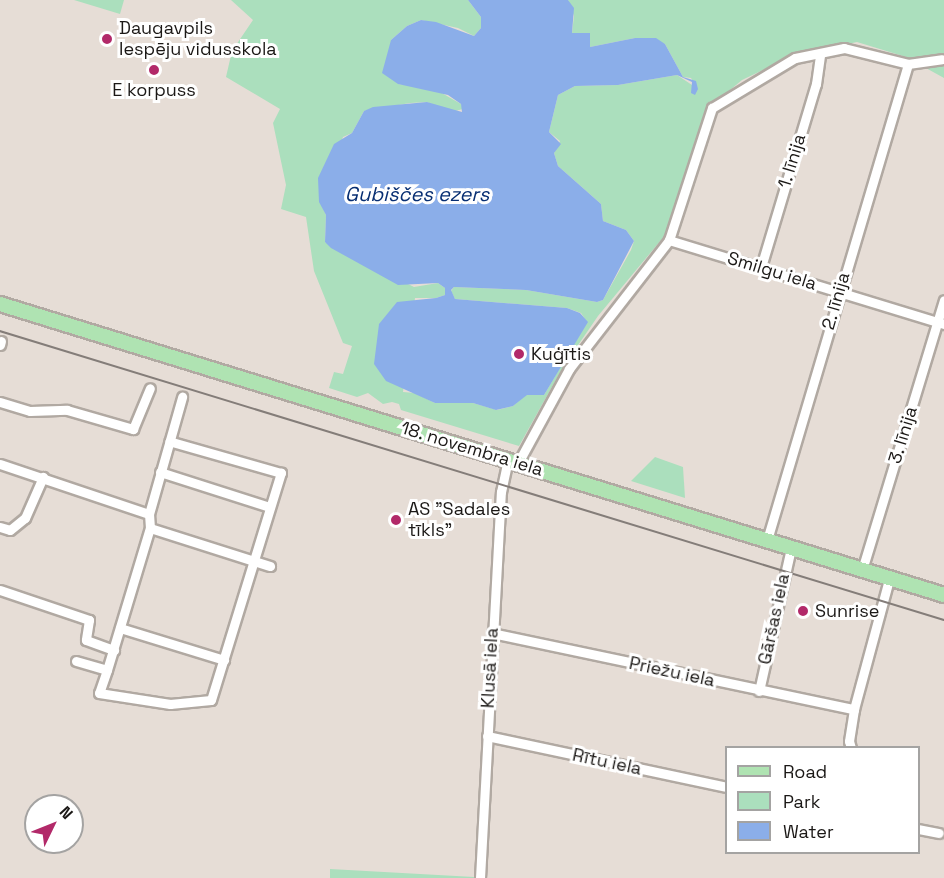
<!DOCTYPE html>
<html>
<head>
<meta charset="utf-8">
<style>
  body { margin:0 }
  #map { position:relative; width:944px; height:878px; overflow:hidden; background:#e6ddd6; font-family:"Space Grotesk",sans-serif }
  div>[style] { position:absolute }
  .green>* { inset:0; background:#abdfbd }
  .water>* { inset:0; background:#8baee9 }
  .roads { filter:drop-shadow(2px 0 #b1a9a2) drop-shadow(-2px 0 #b1a9a2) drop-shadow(0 2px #b1a9a2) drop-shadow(0 -2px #b1a9a2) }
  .street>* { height:9px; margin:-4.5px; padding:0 4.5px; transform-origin:4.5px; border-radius:4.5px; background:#fff }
  .primary>* { height:14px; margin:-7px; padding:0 7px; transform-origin:7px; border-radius:7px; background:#afe3b2 }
  .tram>* { height:1.5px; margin:-0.75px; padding:0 0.75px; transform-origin:0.75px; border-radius:0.75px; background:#847d79 }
  .dots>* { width:16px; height:16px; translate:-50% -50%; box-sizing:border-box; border:3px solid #fff; border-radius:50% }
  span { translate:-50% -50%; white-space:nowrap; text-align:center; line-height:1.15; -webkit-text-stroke:6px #fff; paint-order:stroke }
  .poi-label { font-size:18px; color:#1b1816 }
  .left { translate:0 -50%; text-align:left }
  .street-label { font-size:18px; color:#1b1816 }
  .water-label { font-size:20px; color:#072e72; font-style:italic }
  .legend { position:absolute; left:725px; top:746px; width:195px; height:108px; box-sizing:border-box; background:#fff; border:2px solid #a4a3a2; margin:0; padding:8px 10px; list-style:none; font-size:18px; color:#1b1816 }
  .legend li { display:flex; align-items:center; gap:12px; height:30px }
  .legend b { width:30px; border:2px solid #a4a3a2 }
  .north { position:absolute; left:24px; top:794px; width:60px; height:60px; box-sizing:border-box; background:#fff; border:2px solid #a4a3a2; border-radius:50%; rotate:47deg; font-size:16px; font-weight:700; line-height:24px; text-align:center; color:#1b1816 }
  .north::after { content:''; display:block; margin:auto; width:21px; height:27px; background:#b22969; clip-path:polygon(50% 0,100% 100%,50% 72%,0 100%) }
</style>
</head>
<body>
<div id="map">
  <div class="green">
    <i style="clip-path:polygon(74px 0,124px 0,120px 14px)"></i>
    <i style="clip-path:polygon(231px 0,468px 0,481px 17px,481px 28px,474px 36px,458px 28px,421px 20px,407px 26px,391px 40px,398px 84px,433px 88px,461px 104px,463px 109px,451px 112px,427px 102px,410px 103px,364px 111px,352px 133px,343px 137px,320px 202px,326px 215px,325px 242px,414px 287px,438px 283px,445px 288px,445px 295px,436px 298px,415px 298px,403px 392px,415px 393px,435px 403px,473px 403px,497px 410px,513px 406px,527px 394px,544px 395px,587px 322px,581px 313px,567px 308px,455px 299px,451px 291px,454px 287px,526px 290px,597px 302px,603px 300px,631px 250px,634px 241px,626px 230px,603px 221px,601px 204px,558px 166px,554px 153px,560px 141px,549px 132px,558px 95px,575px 86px,618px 85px,677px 75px,698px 89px,691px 78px,683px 77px,665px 44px,635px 38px,590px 47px,572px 33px,574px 16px,568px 0,944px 0,944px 78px,906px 57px,857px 42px,792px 56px,742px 80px,711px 106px,695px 141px,666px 234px,598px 316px,563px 367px,519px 446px,401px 410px,399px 404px,392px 402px,383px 404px,368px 393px,357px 397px,329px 388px,334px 372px,343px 374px,352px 346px,343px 343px,314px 271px,306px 217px,281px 209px,286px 185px,273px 123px,280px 109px,226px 77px,232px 51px,253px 20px)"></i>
    <i style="clip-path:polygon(655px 457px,683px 467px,685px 498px,631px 481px)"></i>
    <i style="clip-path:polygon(330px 869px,474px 877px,484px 878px,330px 878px)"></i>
  </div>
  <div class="water">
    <i style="clip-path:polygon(468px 0,568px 0,574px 8px,572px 33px,590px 33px,590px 47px,635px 38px,656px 38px,665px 44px,683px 77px,696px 81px,698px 89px,695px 95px,691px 93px,692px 82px,677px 75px,618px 85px,575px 86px,558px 95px,549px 132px,561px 144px,554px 153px,558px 166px,601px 204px,603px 221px,626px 230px,634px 241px,603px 300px,597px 302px,526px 290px,454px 287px,451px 290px,455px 299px,567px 308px,580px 313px,588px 322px,544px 395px,527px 395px,513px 406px,496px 410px,473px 403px,435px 403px,386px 381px,374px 364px,379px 324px,397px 302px,436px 298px,445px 295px,445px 288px,438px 283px,398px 285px,331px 248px,325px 242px,326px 215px,319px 202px,318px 178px,334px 144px,352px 133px,364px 111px,373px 107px,427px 102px,462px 112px,461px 104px,448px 95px,398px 84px,382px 73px,391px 40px,407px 26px,421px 20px,436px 22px,474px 36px,481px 28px,481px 17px)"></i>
  </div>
  <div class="roads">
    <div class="street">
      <i style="left:669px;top:240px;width:288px;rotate:17deg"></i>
      <i style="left:761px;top:267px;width:191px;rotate:-73.3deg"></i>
      <i style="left:816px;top:84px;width:30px;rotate:-82deg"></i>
      <i style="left:0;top:345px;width:4px;rotate:-76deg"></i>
      <i style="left:0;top:402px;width:31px;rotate:17deg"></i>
      <i style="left:30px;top:411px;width:37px;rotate:-2deg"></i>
      <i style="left:67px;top:410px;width:69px;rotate:16.1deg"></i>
      <i style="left:133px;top:429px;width:44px;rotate:-67.5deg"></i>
      <i style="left:518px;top:463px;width:107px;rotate:-61.5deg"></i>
      <i style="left:569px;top:369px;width:163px;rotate:-52.2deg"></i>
      <i style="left:669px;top:240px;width:139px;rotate:-72deg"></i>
      <i style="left:712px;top:108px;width:97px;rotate:-31.1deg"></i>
      <i style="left:795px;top:58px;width:50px;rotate:-11.5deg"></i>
      <i style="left:844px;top:48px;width:66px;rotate:14deg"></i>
      <i style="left:908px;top:64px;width:34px;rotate:-8deg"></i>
      <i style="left:0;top:464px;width:157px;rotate:18.6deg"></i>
      <i style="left:160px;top:472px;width:115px;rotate:17.7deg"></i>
      <i style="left:0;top:527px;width:10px;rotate:17deg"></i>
      <i style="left:10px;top:530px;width:19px;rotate:-39deg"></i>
      <i style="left:25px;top:518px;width:45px;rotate:-66.3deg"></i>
      <i style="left:150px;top:528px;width:126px;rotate:17.6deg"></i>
      <i style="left:767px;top:540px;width:496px;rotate:-73.5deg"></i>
      <i style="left:862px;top:570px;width:282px;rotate:-73.1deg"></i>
      <i style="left:0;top:590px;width:94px;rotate:18.6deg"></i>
      <i style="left:89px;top:620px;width:20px;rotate:99deg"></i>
      <i style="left:86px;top:640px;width:30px;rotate:20deg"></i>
      <i style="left:120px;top:628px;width:109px;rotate:17.1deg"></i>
      <i style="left:492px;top:633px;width:370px;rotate:11.9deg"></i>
      <i style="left:76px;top:661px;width:32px;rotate:16deg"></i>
      <i style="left:107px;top:670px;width:148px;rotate:-73.2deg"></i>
      <i style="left:150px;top:528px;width:14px;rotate:-94deg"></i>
      <i style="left:149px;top:514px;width:122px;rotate:-74.2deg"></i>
      <i style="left:107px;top:670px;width:24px;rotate:109deg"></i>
      <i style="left:99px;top:693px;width:72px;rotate:8.8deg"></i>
      <i style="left:170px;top:704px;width:41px;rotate:-5.6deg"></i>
      <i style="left:211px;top:700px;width:238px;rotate:-72.9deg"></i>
      <i style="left:281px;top:473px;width:116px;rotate:-164.1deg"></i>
      <i style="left:759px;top:691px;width:147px;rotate:-77.4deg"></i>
      <i style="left:487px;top:736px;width:244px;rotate:12deg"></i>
      <i style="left:851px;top:748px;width:7px;rotate:-106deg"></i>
      <i style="left:849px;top:741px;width:32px;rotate:-81deg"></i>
      <i style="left:854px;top:709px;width:135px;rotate:-74.9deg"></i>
      <i style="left:918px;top:829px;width:21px;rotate:11deg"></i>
      <i style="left:480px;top:878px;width:387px;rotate:-86.9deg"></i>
      <i style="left:501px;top:492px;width:33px;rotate:-78deg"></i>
    </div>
    <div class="primary">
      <i style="left:0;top:304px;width:988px;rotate:17.13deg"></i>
    </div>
  </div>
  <div class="tram">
    <i style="left:0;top:331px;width:987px;rotate:17.02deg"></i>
  </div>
  <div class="dots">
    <i style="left:107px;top:39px;background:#b22969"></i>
    <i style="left:154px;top:70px;background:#b22969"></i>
    <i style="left:519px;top:354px;background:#b22969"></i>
    <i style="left:396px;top:520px;background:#b22969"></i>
    <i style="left:803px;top:611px;background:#b22969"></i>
  </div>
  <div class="poi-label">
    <span class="left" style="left:119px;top:39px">Daugavpils<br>Iespēju vidusskola</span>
    <span style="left:154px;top:90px">E korpuss</span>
    <span class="left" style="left:531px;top:354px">Kuģītis</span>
    <span class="left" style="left:408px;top:520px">AS "Sadales<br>tīkls"</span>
    <span class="left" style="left:815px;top:611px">Sunrise</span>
  </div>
  <div class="street-label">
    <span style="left:792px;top:161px;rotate:-73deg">1. līnija</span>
    <span style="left:772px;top:271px;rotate:17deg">Smilgu iela</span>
    <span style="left:836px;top:301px;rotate:-74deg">2. līnija</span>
    <span style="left:903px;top:435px;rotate:-73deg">3. līnija</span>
    <span style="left:472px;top:449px;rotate:17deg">18. novembra iela</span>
    <span style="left:774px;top:619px;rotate:-78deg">Gāršas iela</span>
    <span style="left:490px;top:668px;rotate:-87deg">Klusā iela</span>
    <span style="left:672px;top:672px;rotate:12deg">Priežu iela</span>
    <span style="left:607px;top:762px;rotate:12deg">Rītu iela</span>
  </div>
  <div class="water-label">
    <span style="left:417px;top:194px">Gubiščes ezers</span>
  </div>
  <ul class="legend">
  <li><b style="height:8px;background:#afe3b2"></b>Road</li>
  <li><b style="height:16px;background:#abdfbd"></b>Park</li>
  <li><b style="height:16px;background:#8baee9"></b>Water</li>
  </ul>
  <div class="north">N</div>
</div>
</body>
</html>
